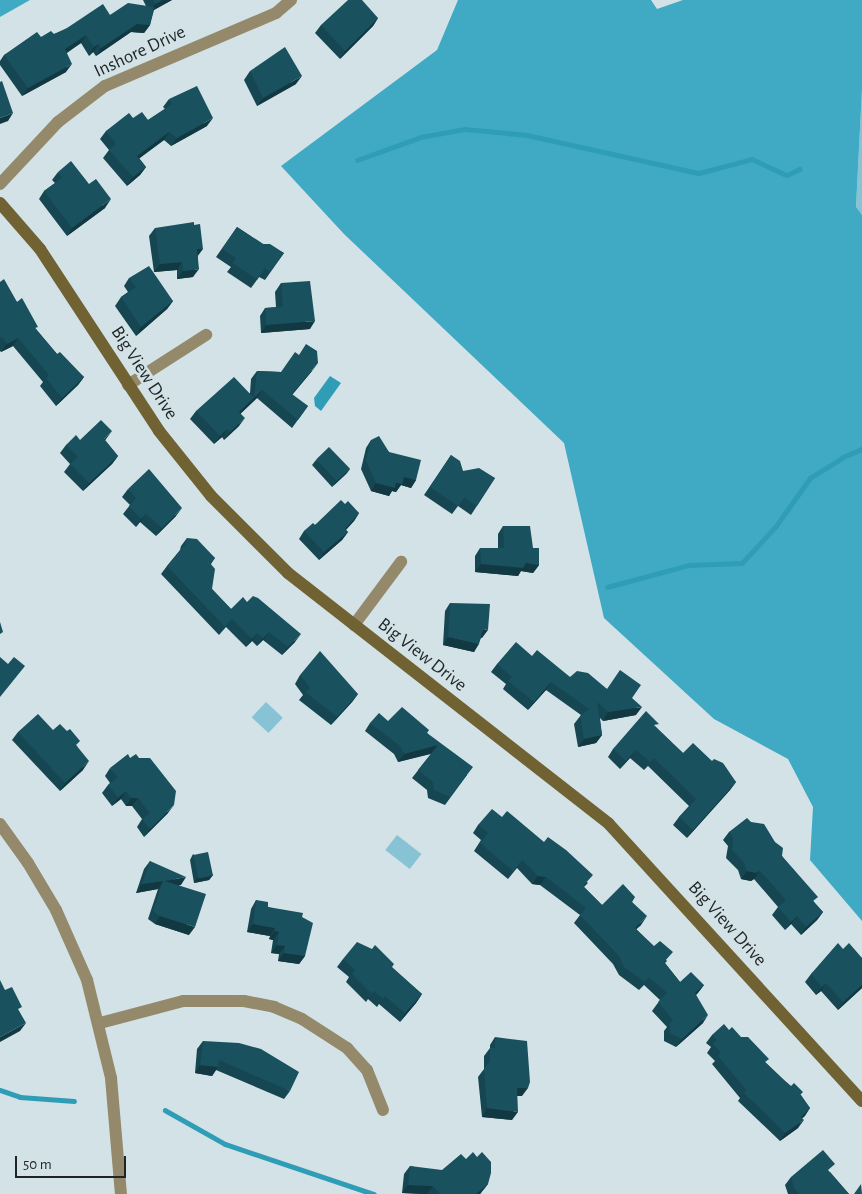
<!DOCTYPE html>
<html>
<head>
<meta charset="utf-8">
<style>
  body { margin:0 }
  #map { position:relative; width:862px; height:1194px; overflow:hidden; background:#d3e2e6; font-family:"Alegreya Sans",sans-serif }
  div>[style] { position:absolute }
  .green>* { inset:0; background:#87c3d4; transform-origin:0 0 }
  .forest>* { inset:0; background:#40aac4 }
  .water>* { inset:0; background:#309db6 }
  .stream>* { height:4.5px; margin:-2.25px; padding:0 2.25px; transform-origin:2.25px; border-radius:2.25px; background:#309db6 }
  .street>* { height:12px; margin:-6px; padding:0 6px; transform-origin:6px; border-radius:6px; background:#948a6b }
  .secondary>* { height:12px; margin:-6px; padding:0 6px; transform-origin:6px; border-radius:6px; background:#706232 }
  .wall>* { inset:0; background:#164651 }
  .shaded-wall>* { inset:0; background:#123942 }
  .building>* { inset:0; background:#19515e; transform-origin:0 0 }
  span { translate:-50% -50%; white-space:nowrap; text-align:center; line-height:1.15; -webkit-text-stroke:5px #d3e2e6; paint-order:stroke }
  .street-label { font-size:19px; color:#1f2526 }
  .scale { position:absolute; left:15px; top:1156px; width:111px; height:22px; box-sizing:border-box; border:2px solid #1f2526; border-top:0; padding-left:6px; font-size:15px; line-height:18px; white-space:nowrap; color:#1f2526; -webkit-text-stroke:4px #d3e2e6; paint-order:stroke }
</style>
</head>
<body>
<div id="map">
  <div class="green">
    <i style="clip-path:polygon(862px 89px,862px 215px,856px 208px)"></i>
    <i style="left:266px;top:702px;width:23px;height:21px;rotate:43deg"></i>
    <i style="left:397px;top:835px;width:31px;height:19px;rotate:38deg"></i>
  </div>
  <div class="forest">
    <i style="clip-path:polygon(0 0,30px 0,0 17px)"></i>
    <i style="clip-path:polygon(458px 0,651px 0,657px 9px,683px 0,862px 0,862px 89px,856px 207px,862px 215px,862px 921px,810px 860px,813px 807px,788px 759px,714px 719px,604px 618px,564px 443px,344px 234px,281px 166px,437px 50px)"></i>
  </div>
  <div class="water">
    <i style="clip-path:polygon(330px 376px,341px 383px,321px 411px,315px 406px,314px 398px)"></i>
  </div>
  <div class="stream">
    <i style="left:357px;top:160px;width:68px;rotate:-19.8deg"></i>
    <i style="left:421px;top:137px;width:45px;rotate:-10.3deg"></i>
    <i style="left:465px;top:129px;width:62px;rotate:5.5deg"></i>
    <i style="left:527px;top:135px;width:176px;rotate:12.5deg"></i>
    <i style="left:699px;top:173px;width:55px;rotate:-14.8deg"></i>
    <i style="left:752px;top:159px;width:38px;rotate:25deg"></i>
    <i style="left:787px;top:175px;width:14px;rotate:-25deg"></i>
    <i style="left:607px;top:587px;width:85px;rotate:-15deg"></i>
    <i style="left:689px;top:565px;width:53px;rotate:-2.2deg"></i>
    <i style="left:742px;top:563px;width:50px;rotate:-47.4deg"></i>
    <i style="left:776px;top:526px;width:59px;rotate:-54.7deg"></i>
    <i style="left:810px;top:478px;width:39px;rotate:-32deg"></i>
    <i style="left:843px;top:457px;width:21px;rotate:-23deg"></i>
    <i style="left:0;top:1090px;width:21px;rotate:19deg"></i>
    <i style="left:20px;top:1097px;width:54px;rotate:4.2deg"></i>
    <i style="left:165px;top:1110px;width:69px;rotate:29.5deg"></i>
    <i style="left:225px;top:1144px;width:157px;rotate:18.6deg"></i>
  </div>
  <div class="street">
    <i style="left:0;top:184px;width:85px;rotate:-46.9deg"></i>
    <i style="left:58px;top:122px;width:59px;rotate:-37.5deg"></i>
    <i style="left:105px;top:86px;width:186px;rotate:-23.1deg"></i>
    <i style="left:276px;top:13px;width:20px;rotate:-41deg"></i>
    <i style="left:128px;top:385px;width:93px;rotate:-32.7deg"></i>
    <i style="left:354px;top:625px;width:79px;rotate:-53.3deg"></i>
    <i style="left:0;top:824px;width:48px;rotate:54.3deg"></i>
    <i style="left:28px;top:863px;width:55px;rotate:59.2deg"></i>
    <i style="left:56px;top:910px;width:77px;rotate:66.1deg"></i>
    <i style="left:87px;top:980px;width:101px;rotate:76.2deg"></i>
    <i style="left:111px;top:1078px;width:116px;rotate:85.1deg"></i>
    <i style="left:100px;top:1023px;width:86px;rotate:-14.8deg"></i>
    <i style="left:183px;top:1001px;width:61px"></i>
    <i style="left:244px;top:1001px;width:31px;rotate:11deg"></i>
    <i style="left:274px;top:1007px;width:30px;rotate:23deg"></i>
    <i style="left:302px;top:1019px;width:54px;rotate:32.8deg"></i>
    <i style="left:347px;top:1048px;width:30px;rotate:48deg"></i>
    <i style="left:367px;top:1070px;width:43px;rotate:68.2deg"></i>
  </div>
  <div class="secondary">
    <i style="left:0;top:203px;width:61px;rotate:49deg"></i>
    <i style="left:40px;top:249px;width:217px;rotate:56.8deg"></i>
    <i style="left:159px;top:431px;width:83px;rotate:51.3deg"></i>
    <i style="left:211px;top:496px;width:109px;rotate:45deg"></i>
    <i style="left:288px;top:573px;width:407px;rotate:38deg"></i>
    <i style="left:609px;top:824px;width:375px;rotate:47.6deg"></i>
  </div>
  <div class="wall">
    <i style="clip-path:polygon(143px 0,172px 0,154px 10px,150px 25px,144px 33px,131px 32px,96px 56px,93px 52px,89px 56px,81px 43px,67px 53px,66px 72px,22px 96px,0 65px,0 61px,4px 55px,41px 37px,54px 34px,110px 15px,146px 6px)"></i>
    <i style="clip-path:polygon(378px 18px,373px 26px,340px 59px,315px 33px,321px 25px)"></i>
    <i style="clip-path:polygon(250px 71px,296px 84px,257px 106px,244px 80px)"></i>
    <i style="clip-path:polygon(169px 99px,207px 126px,171px 146px,164px 140px,139px 158px,146px 167px,140px 175px,127px 186px,103px 158px,109px 150px,100px 139px,106px 131px,133px 118px,148px 120px,165px 109px,163px 107px)"></i>
    <i style="clip-path:polygon(58px 172px,105px 208px,67px 236px,39px 199px,44px 191px,55px 183px,52px 180px)"></i>
    <i style="clip-path:polygon(237px 227px,263px 244px,284px 253px,265px 280px,259px 277px,251px 288px,227px 272px,231px 267px,216px 257px)"></i>
    <i style="clip-path:polygon(155px 228px,198px 256px,193px 277px,177px 279px,177px 270px,154px 272px,149px 236px)"></i>
    <i style="clip-path:polygon(129px 278px,173px 301px,167px 309px,136px 336px,115px 306px,121px 297px,128px 292px,124px 286px)"></i>
    <i style="clip-path:polygon(0 282px,17px 302px,36px 329px,57px 354px,84px 377px,78px 385px,56px 406px,40px 386px,43px 382px,13px 346px,1px 352px,0 351px)"></i>
    <i style="clip-path:polygon(281px 283px,310px 329px,261px 333px,260px 316px,265px 308px,276px 307px,275px 292px)"></i>
    <i style="clip-path:polygon(257px 371px,281px 372px,312px 371px,292px 395px,308px 406px,292px 428px,257px 398px,241px 413px,239px 426px,224px 440px,222px 437px,214px 444px,190px 419px,196px 411px,250px 393px,251px 379px)"></i>
    <i style="clip-path:polygon(106px 439px,105px 440px,118px 456px,112px 464px,83px 491px,64px 472px,70px 464px,60px 453px,66px 445px,80px 440px)"></i>
    <i style="clip-path:polygon(371px 440px,389px 452px,416px 480px,411px 488px,401px 485px,396px 492px,392px 491px,389px 496px,371px 491px,361px 469px,366px 448px)"></i>
    <i style="clip-path:polygon(451px 455px,463px 471px,495px 478px,471px 515px,458px 506px,452px 514px,424px 495px)"></i>
    <i style="clip-path:polygon(316px 460px,350px 469px,346px 474px,332px 487px,312px 465px)"></i>
    <i style="clip-path:polygon(128px 489px,176px 516px,156px 536px,140px 522px,136px 527px,123px 514px,130px 505px,122px 497px)"></i>
    <i style="clip-path:polygon(345px 504px,359px 513px,354px 521px,346px 530px,348px 532px,342px 540px,319px 560px,299px 539px,304px 531px,315px 525px)"></i>
    <i style="clip-path:polygon(503px 526px,533px 548px,539px 565px,533px 573px,521px 571px,518px 576px,475px 572px,475px 556px,480px 548px,498px 548px,498px 534px)"></i>
    <i style="clip-path:polygon(187px 538px,215px 558px,211px 564px,212px 589px,231px 609px,247px 602px,295px 642px,282px 655px,263px 640px,257px 646px,252px 641px,246px 647px,226px 627px,219px 635px,161px 574px,167px 566px,180px 550px,181px 546px)"></i>
    <i style="clip-path:polygon(450px 603px,482px 638px,481px 638px,474px 652px,443px 645px,445px 611px)"></i>
    <i style="clip-path:polygon(532px 656px,570px 677px,607px 689px,632px 698px,636px 715px,603px 721px,600px 718px,602px 735px,596px 743px,578px 747px,574px 724px,581px 715px,546px 690px,528px 710px,503px 689px,506px 684px,491px 672px,497px 664px)"></i>
    <i style="clip-path:polygon(300px 675px,358px 694px,352px 702px,331px 725px,299px 700px,303px 695px,295px 684px)"></i>
    <i style="clip-path:polygon(388px 721px,427px 733px,467px 775px,445px 805px,428px 798px,427px 790px,412px 778px,431px 754px,398px 762px,394px 754px,365px 731px,370px 723px)"></i>
    <i style="clip-path:polygon(656px 728px,683px 753px,712px 761px,736px 782px,730px 790px,687px 838px,673px 825px,679px 817px,689px 806px,648px 766px,644px 770px,630px 758px,620px 769px,608px 757px,613px 749px)"></i>
    <i style="clip-path:polygon(53px 730px,77px 746px,83px 770px,60px 791px,12px 740px,18px 732px)"></i>
    <i style="clip-path:polygon(110px 768px,168px 813px,144px 837px,137px 827px,142px 819px,132px 806px,126px 806px,121px 799px,112px 806px,102px 793px,108px 785px,110px 783px,105px 776px)"></i>
    <i style="clip-path:polygon(502px 817px,588px 883px,584px 887px,602px 905px,635px 897px,632px 902px,641px 925px,636px 929px,667px 961px,665px 963px,680px 982px,704px 985px,696px 995px,703px 1023px,676px 1047px,664px 1041px,664px 1031px,667px 1027px,652px 1011px,660px 1000px,644px 985px,639px 990px,619px 975px,613px 964px,574px 923px,580px 915px,540px 885px,532px 884px,517px 868px,508px 879px,474px 851px,481px 840px,473px 833px,478px 825px)"></i>
    <i style="clip-path:polygon(751px 822px,782px 856px,814px 902px,823px 912px,817px 920px,801px 935px,791px 924px,785px 930px,772px 915px,778px 907px,754px 879px,751px 881px,741px 879px,738px 870px,726px 858px,728px 846px,723px 840px,729px 832px)"></i>
    <i style="clip-path:polygon(193px 854px,213px 875px,209px 880px,194px 883px,190px 860px)"></i>
    <i style="clip-path:polygon(150px 861px,181px 885px,179px 885px,189px 935px,155px 924px,148px 919px,158px 889px,136px 893px,144px 869px)"></i>
    <i style="clip-path:polygon(256px 900px,268px 907px,302px 917px,305px 956px,299px 964px,278px 961px,279px 954px,271px 953px,273px 940px,269px 939px,270px 936px,247px 932px,251px 909px)"></i>
    <i style="clip-path:polygon(843px 949px,862px 958px,862px 988px,838px 1010px,821px 991px,816px 995px,805px 982px,811px 974px)"></i>
    <i style="clip-path:polygon(343px 959px,392px 968px,422px 994px,416px 1003px,400px 1022px,379px 1004px,377px 1007px,368px 999px,366px 1002px,346px 982px,349px 977px,337px 967px)"></i>
    <i style="clip-path:polygon(729px 1030px,766px 1063px,785px 1081px,801px 1095px,810px 1108px,802px 1118px,798px 1128px,780px 1141px,738px 1101px,740px 1098px,712px 1064px,715px 1061px,707px 1053px,711px 1047px,706px 1043px,712px 1035px)"></i>
    <i style="clip-path:polygon(495px 1037px,522px 1096px,517px 1096px,512px 1120px,482px 1117px,478px 1077px,484px 1069px,484px 1056px,490px 1048px,490px 1045px)"></i>
    <i style="clip-path:polygon(203px 1041px,290px 1091px,284px 1099px,216px 1070px,212px 1076px,195px 1073px,197px 1049px)"></i>
    <i style="clip-path:polygon(410px 1166px,488px 1184px,480px 1194px,421px 1194px,402px 1193px,404px 1174px)"></i>
    <i style="clip-path:polygon(830px 1172px,849px 1194px,788px 1194px,785px 1185px,791px 1177px)"></i>
  </div>
  <div class="shaded-wall">
    <i style="clip-path:polygon(163px 0,172px 0,150px 12px,155px 4px)"></i>
    <i style="clip-path:polygon(378px 18px,373px 26px,340px 59px,345px 51px)"></i>
    <i style="clip-path:polygon(137px 24px,150px 25px,144px 33px,131px 32px,96px 56px,101px 48px)"></i>
    <i style="clip-path:polygon(86px 35px,81px 43px,59px 57px,65px 49px)"></i>
    <i style="clip-path:polygon(99px 44px,93px 52px,89px 56px,94px 47px)"></i>
    <i style="clip-path:polygon(72px 64px,66px 72px,22px 96px,28px 88px)"></i>
    <i style="clip-path:polygon(302px 76px,296px 84px,257px 106px,263px 98px)"></i>
    <i style="clip-path:polygon(13px 113px,8px 121px,0 124px,0 118px)"></i>
    <i style="clip-path:polygon(213px 118px,207px 126px,171px 146px,177px 138px)"></i>
    <i style="clip-path:polygon(169px 132px,164px 140px,132px 164px,137px 156px)"></i>
    <i style="clip-path:polygon(146px 167px,140px 175px,127px 186px,133px 177px)"></i>
    <i style="clip-path:polygon(111px 199px,105px 208px,67px 236px,72px 228px)"></i>
    <i style="clip-path:polygon(197px 249px,203px 249px,197px 257px)"></i>
    <i style="clip-path:polygon(182px 262px,177px 270px,154px 272px,160px 264px)"></i>
    <i style="clip-path:polygon(199px 269px,193px 277px,177px 279px,183px 271px)"></i>
    <i style="clip-path:polygon(173px 301px,167px 309px,136px 336px,141px 327px)"></i>
    <i style="clip-path:polygon(315px 321px,310px 329px,261px 333px,266px 325px)"></i>
    <i style="clip-path:polygon(18px 338px,13px 346px,1px 352px,7px 344px)"></i>
    <i style="clip-path:polygon(318px 363px,312px 371px,286px 402px,292px 394px)"></i>
    <i style="clip-path:polygon(84px 377px,78px 385px,56px 406px,62px 398px)"></i>
    <i style="clip-path:polygon(262px 390px,257px 398px,234px 420px,239px 412px)"></i>
    <i style="clip-path:polygon(245px 418px,239px 426px,224px 440px,230px 432px)"></i>
    <i style="clip-path:polygon(227px 429px,222px 437px,214px 444px,220px 436px)"></i>
    <i style="clip-path:polygon(112px 431px,106px 439px,98px 447px,104px 439px)"></i>
    <i style="clip-path:polygon(118px 456px,112px 464px,83px 491px,89px 483px)"></i>
    <i style="clip-path:polygon(350px 469px,346px 474px,332px 487px,336px 482px)"></i>
    <i style="clip-path:polygon(404px 477px,416px 480px,411px 488px,401px 485px,396px 492px,392px 491px,389px 496px,371px 491px,376px 483px,396px 483px)"></i>
    <i style="clip-path:polygon(182px 508px,176px 516px,156px 536px,162px 528px)"></i>
    <i style="clip-path:polygon(359px 513px,354px 521px,339px 537px,345px 529px)"></i>
    <i style="clip-path:polygon(146px 514px,140px 522px,136px 527px,141px 519px)"></i>
    <i style="clip-path:polygon(348px 532px,342px 540px,319px 560px,324px 552px)"></i>
    <i style="clip-path:polygon(526px 563px,539px 565px,533px 573px,521px 571px,518px 576px,475px 572px,481px 564px)"></i>
    <i style="clip-path:polygon(483px 629px,488px 630px,482px 638px,477px 637px)"></i>
    <i style="clip-path:polygon(269px 632px,263px 640px,257px 646px,263px 638px)"></i>
    <i style="clip-path:polygon(257px 633px,252px 641px,246px 647px,252px 639px)"></i>
    <i style="clip-path:polygon(301px 634px,295px 642px,282px 655px,288px 647px)"></i>
    <i style="clip-path:polygon(448px 637px,479px 644px,474px 652px,443px 645px)"></i>
    <i style="clip-path:polygon(551px 682px,546px 690px,528px 710px,534px 702px)"></i>
    <i style="clip-path:polygon(358px 694px,352px 702px,331px 725px,337px 717px)"></i>
    <i style="clip-path:polygon(642px 707px,636px 715px,603px 721px,608px 712px)"></i>
    <i style="clip-path:polygon(602px 735px,596px 743px,578px 747px,584px 739px)"></i>
    <i style="clip-path:polygon(438px 745px,432px 753px,398px 762px,404px 754px)"></i>
    <i style="clip-path:polygon(636px 750px,630px 758px,620px 769px,626px 761px)"></i>
    <i style="clip-path:polygon(89px 761px,83px 770px,60px 791px,65px 783px)"></i>
    <i style="clip-path:polygon(736px 782px,730px 790px,687px 838px,693px 830px)"></i>
    <i style="clip-path:polygon(126px 791px,121px 799px,112px 806px,118px 798px)"></i>
    <i style="clip-path:polygon(131px 798px,138px 798px,132px 806px,126px 806px)"></i>
    <i style="clip-path:polygon(174px 805px,168px 813px,144px 837px,150px 829px)"></i>
    <i style="clip-path:polygon(747px 871px,760px 871px,754px 879px,751px 881px,741px 879px)"></i>
    <i style="clip-path:polygon(213px 875px,209px 880px,194px 883px,197px 878px)"></i>
    <i style="clip-path:polygon(538px 876px,546px 877px,540px 885px,532px 884px)"></i>
    <i style="clip-path:polygon(186px 877px,181px 885px,161px 888px,165px 881px)"></i>
    <i style="clip-path:polygon(163px 881px,158px 889px,136px 893px,142px 884px)"></i>
    <i style="clip-path:polygon(823px 912px,817px 920px,801px 935px,806px 927px)"></i>
    <i style="clip-path:polygon(160px 916px,195px 927px,189px 935px,155px 924px)"></i>
    <i style="clip-path:polygon(647px 916px,641px 925px,629px 936px,635px 928px)"></i>
    <i style="clip-path:polygon(797px 916px,791px 924px,785px 930px,791px 922px)"></i>
    <i style="clip-path:polygon(253px 924px,275px 928px,270px 936px,247px 932px)"></i>
    <i style="clip-path:polygon(275px 931px,279px 932px,273px 940px,269px 939px)"></i>
    <i style="clip-path:polygon(277px 945px,285px 946px,279px 954px,271px 953px)"></i>
    <i style="clip-path:polygon(284px 953px,305px 956px,299px 964px,278px 961px)"></i>
    <i style="clip-path:polygon(826px 983px,821px 991px,816px 995px,822px 987px)"></i>
    <i style="clip-path:polygon(704px 985px,698px 993px,689px 1001px,695px 993px)"></i>
    <i style="clip-path:polygon(862px 985px,862px 988px,838px 1010px,843px 1002px)"></i>
    <i style="clip-path:polygon(422px 994px,416px 1003px,400px 1022px,405px 1013px)"></i>
    <i style="clip-path:polygon(708px 1015px,703px 1023px,676px 1047px,682px 1039px)"></i>
    <i style="clip-path:polygon(26px 1023px,20px 1031px,0 1042px,0 1037px)"></i>
    <i style="clip-path:polygon(200px 1065px,218px 1067px,212px 1076px,195px 1073px)"></i>
    <i style="clip-path:polygon(517px 1088px,528px 1088px,522px 1096px,512px 1096px)"></i>
    <i style="clip-path:polygon(487px 1108px,518px 1112px,512px 1120px,482px 1117px)"></i>
    <i style="clip-path:polygon(810px 1108px,805px 1116px,795px 1125px,801px 1117px)"></i>
    <i style="clip-path:polygon(804px 1120px,798px 1128px,780px 1141px,785px 1133px)"></i>
    <i style="clip-path:polygon(488px 1184px,480px 1194px,476px 1194px)"></i>
    <i style="clip-path:polygon(408px 1185px,433px 1186px,427px 1194px,402px 1193px)"></i>
  </div>
  <div class="building">
    <i style="clip-path:polygon(153px 0,163px 0,155px 4px)"></i>
    <i style="clip-path:polygon(348px 0,362px 0,378px 18px,345px 51px,321px 25px)"></i>
    <i style="clip-path:polygon(128px 3px,154px 7px,150px 25px,137px 24px,101px 48px,99px 44px,94px 47px,86px 35px,65px 49px,72px 64px,28px 88px,4px 55px,37px 32px,41px 37px,51px 31px,54px 34px,67px 28px,103px 4px,110px 15px)"></i>
    <i style="clip-path:polygon(285px 47px,302px 76px,263px 98px,250px 71px)"></i>
    <i style="clip-path:polygon(2px 81px,13px 113px,0 118px,0 82px)"></i>
    <i style="clip-path:polygon(197px 86px,213px 118px,177px 138px,169px 132px,137px 156px,146px 167px,133px 177px,109px 150px,116px 144px,106px 131px,129px 113px,133px 118px,142px 112px,148px 120px,172px 104px,169px 99px)"></i>
    <i style="clip-path:polygon(71px 161px,89px 184px,96px 179px,111px 199px,72px 228px,44px 191px,62px 178px,58px 172px)"></i>
    <i style="clip-path:polygon(194px 222px,194px 225px,200px 224px,203px 249px,197px 249px,199px 269px,183px 271px,182px 262px,160px 264px,155px 228px)"></i>
    <i style="clip-path:polygon(237px 227px,263px 244px,270px 244px,284px 253px,270px 272px,265px 268px,257px 280px,233px 263px,236px 258px,222px 249px)"></i>
    <i style="clip-path:polygon(149px 266px,173px 301px,141px 327px,121px 297px,136px 287px,129px 278px)"></i>
    <i style="clip-path:polygon(4px 279px,17px 302px,22px 298px,38px 327px,35px 328px,57px 354px,60px 352px,84px 377px,62px 398px,46px 378px,49px 375px,18px 338px,7px 344px,2px 337px,0 338px,0 282px)"></i>
    <i style="clip-path:polygon(310px 281px,315px 321px,266px 325px,265px 308px,283px 307px,281px 283px)"></i>
    <i style="clip-path:polygon(306px 344px,317px 351px,318px 363px,292px 394px,308px 406px,298px 420px,262px 390px,239px 412px,245px 418px,230px 432px,227px 429px,220px 436px,196px 411px,234px 377px,254px 398px,257px 371px,281px 372px,295px 352px,299px 355px)"></i>
    <i style="clip-path:polygon(101px 420px,112px 431px,104px 439px,118px 456px,89px 483px,70px 464px,78px 457px,66px 445px,76px 435px,80px 440px)"></i>
    <i style="clip-path:polygon(379px 436px,389px 452px,421px 460px,416px 480px,404px 477px,402px 484px,396px 483px,395px 488px,376px 483px,366px 460px,371px 440px)"></i>
    <i style="left:329px;top:447px;width:30px;height:18px;rotate:46deg"></i>
    <i style="clip-path:polygon(451px 455px,460px 461px,463px 471px,479px 468px,495px 478px,477px 506px,464px 498px,458px 506px,430px 487px)"></i>
    <i style="clip-path:polygon(149px 469px,182px 508px,162px 528px,146px 514px,141px 519px,129px 506px,136px 498px,128px 489px)"></i>
    <i style="clip-path:polygon(341px 500px,345px 504px,348px 501px,359px 513px,345px 529px,348px 532px,324px 552px,304px 531px,313px 523px,315px 525px)"></i>
    <i style="clip-path:polygon(503px 526px,530px 526px,533px 548px,539px 548px,539px 565px,526px 563px,523px 568px,481px 564px,480px 548px,504px 548px)"></i>
    <i style="clip-path:polygon(187px 538px,197px 539px,215px 558px,210px 563px,215px 569px,212px 589px,231px 609px,243px 597px,247px 602px,253px 596px,258px 598px,301px 634px,288px 647px,269px 632px,263px 638px,257px 633px,252px 639px,232px 619px,225px 627px,167px 566px,185px 545px)"></i>
    <i style="clip-path:polygon(450px 603px,490px 604px,488px 630px,483px 629px,479px 644px,448px 637px)"></i>
    <i style="clip-path:polygon(0 622px,3px 632px,0 634px)"></i>
    <i style="clip-path:polygon(516px 642px,532px 656px,537px 650px,570px 677px,577px 671px,588px 673px,607px 689px,620px 670px,641px 685px,632px 698px,642px 707px,608px 712px,597px 702px,602px 735px,584px 739px,580px 716px,589px 709px,551px 682px,534px 702px,508px 681px,512px 677px,497px 664px)"></i>
    <i style="clip-path:polygon(320px 651px,358px 694px,337px 717px,305px 692px,310px 688px,300px 675px)"></i>
    <i style="clip-path:polygon(0 657px,8px 664px,14px 657px,25px 666px,0 697px)"></i>
    <i style="clip-path:polygon(402px 707px,429px 730px,427px 733px,473px 767px,450px 797px,434px 790px,433px 782px,418px 770px,438px 745px,404px 754px,400px 746px,370px 723px,379px 713px,388px 721px)"></i>
    <i style="clip-path:polygon(646px 711px,659px 724px,654px 725px,683px 753px,693px 743px,712px 761px,714px 759px,723px 763px,736px 782px,693px 830px,679px 817px,696px 799px,654px 758px,650px 762px,636px 750px,626px 761px,613px 749px)"></i>
    <i style="clip-path:polygon(38px 714px,53px 730px,60px 724px,67px 731px,70px 729px,80px 741px,76px 745px,89px 761px,65px 783px,18px 732px)"></i>
    <i style="clip-path:polygon(128px 754px,130px 758px,136px 754px,139px 758px,150px 758px,176px 791px,174px 805px,150px 829px,142px 819px,150px 813px,138px 798px,131px 798px,126px 791px,118px 798px,108px 785px,118px 777px,110px 768px)"></i>
    <i style="clip-path:polygon(492px 809px,502px 817px,507px 811px,544px 842px,548px 837px,566px 850px,593px 875px,583px 886px,602px 905px,623px 884px,635px 897px,631px 901px,647px 916px,635px 928px,654px 946px,660px 941px,673px 952px,664px 962px,680px 982px,691px 972px,704px 985px,695px 993px,708px 1015px,682px 1039px,670px 1033px,670px 1023px,673px 1020px,658px 1002px,667px 993px,649px 977px,645px 982px,624px 967px,619px 956px,580px 915px,586px 908px,546px 877px,538px 876px,522px 860px,513px 871px,480px 843px,488px 833px,478px 825px)"></i>
    <i style="clip-path:polygon(747px 818px,751px 822px,764px 824px,775px 842px,783px 848px,782px 856px,818px 897px,813px 901px,823px 912px,806px 927px,797px 916px,791px 922px,778px 907px,786px 900px,760px 871px,756px 873px,747px 871px,744px 862px,732px 850px,733px 838px,729px 832px)"></i>
    <i style="left:208px;top:852px;width:24px;height:15px;rotate:78deg"></i>
    <i style="clip-path:polygon(150px 861px,186px 877px,165px 881px,206px 894px,195px 927px,160px 916px,153px 911px,163px 881px,142px 884px)"></i>
    <i style="clip-path:polygon(256px 900px,268px 902px,268px 907px,303px 913px,302px 917px,313px 923px,305px 956px,284px 953px,285px 946px,277px 945px,279px 932px,275px 931px,275px 928px,253px 924px)"></i>
    <i style="clip-path:polygon(357px 942px,372px 949px,375px 945px,394px 964px,392px 967px,422px 994px,405px 1013px,385px 996px,383px 999px,374px 991px,372px 994px,352px 974px,355px 970px,343px 959px)"></i>
    <i style="clip-path:polygon(838px 943px,843px 949px,849px 943px,862px 958px,862px 985px,843px 1002px,826px 983px,822px 987px,811px 974px)"></i>
    <i style="clip-path:polygon(0 980px,5px 990px,12px 987px,22px 1007px,18px 1009px,26px 1023px,0 1037px)"></i>
    <i style="clip-path:polygon(724px 1024px,729px 1030px,732px 1027px,741px 1037px,748px 1037px,769px 1059px,765px 1062px,785px 1081px,791px 1086px,794px 1083px,803px 1092px,800px 1095px,810px 1108px,801px 1117px,804px 1120px,785px 1133px,744px 1093px,746px 1090px,718px 1056px,721px 1053px,713px 1044px,717px 1040px,712px 1035px)"></i>
    <i style="clip-path:polygon(495px 1037px,527px 1041px,530px 1082px,528px 1088px,517px 1088px,518px 1112px,487px 1108px,484px 1069px,490px 1061px,490px 1048px,495px 1048px)"></i>
    <i style="clip-path:polygon(203px 1041px,239px 1043px,261px 1049px,299px 1072px,290px 1091px,219px 1060px,218px 1067px,200px 1065px)"></i>
    <i style="clip-path:polygon(823px 1150px,835px 1164px,828px 1170px,849px 1194px,800px 1194px,794px 1188px,791px 1177px)"></i>
    <i style="clip-path:polygon(473px 1152px,477px 1157px,482px 1152px,491px 1162px,491px 1173px,488px 1184px,476px 1194px,440px 1194px,433px 1186px,408px 1185px,410px 1166px,442px 1170px,461px 1154px,466px 1159px)"></i>
    <i style="clip-path:polygon(861px 1184px,862px 1194px,854px 1194px)"></i>
  </div>
  <div class="street-label">
    <span style="left:140px;top:52px;rotate:-25deg">Inshore Drive</span>
    <span style="left:144px;top:373px;rotate:57deg">Big View Drive</span>
    <span style="left:422px;top:655px;rotate:38deg">Big View Drive</span>
    <span style="left:727px;top:924px;rotate:48deg">Big View Drive</span>
  </div>
  <div class="scale">50 m</div>
</div>
</body>
</html>
